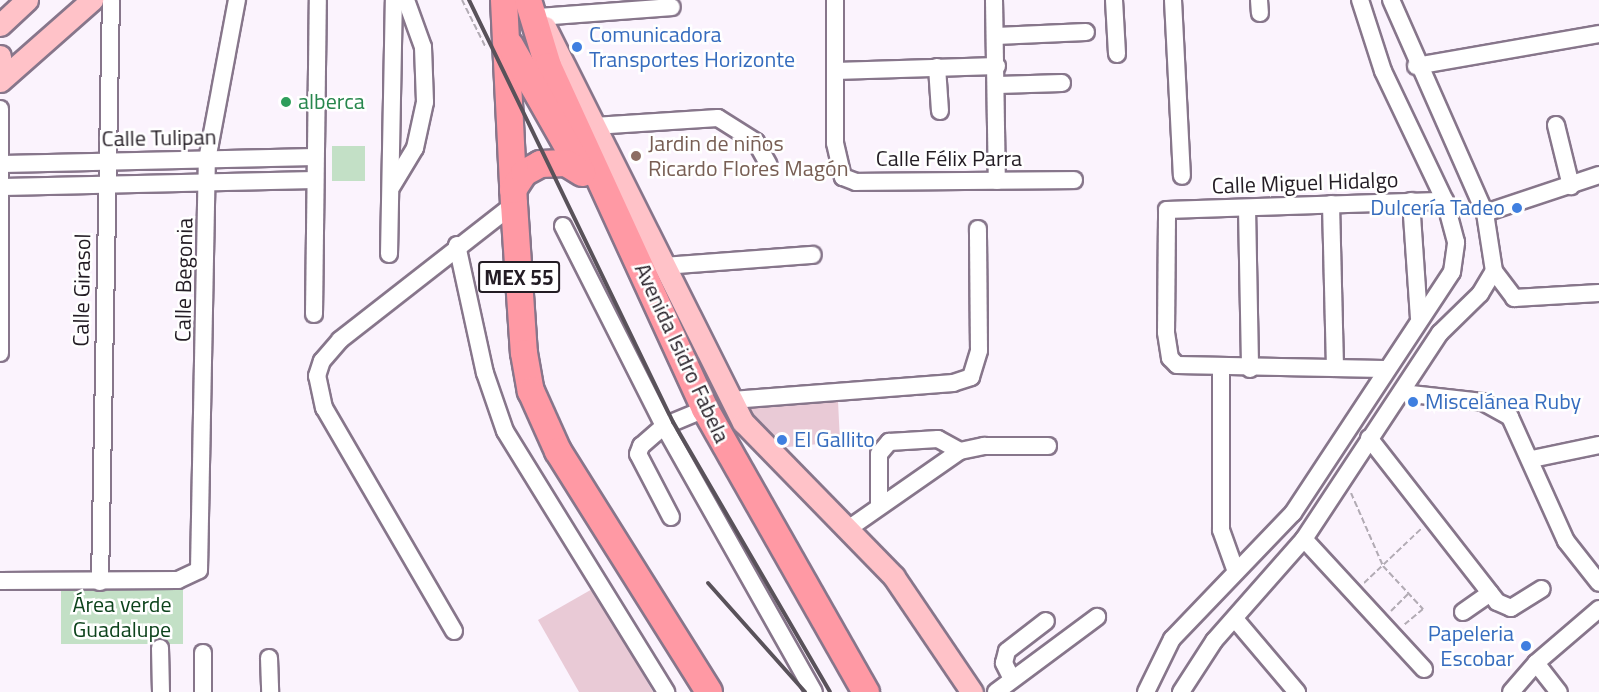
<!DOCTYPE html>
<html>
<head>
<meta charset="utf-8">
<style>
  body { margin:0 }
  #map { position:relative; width:1599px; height:692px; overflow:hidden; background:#fbf3fd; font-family:"Titillium Web",sans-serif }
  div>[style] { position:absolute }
  .green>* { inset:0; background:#c3e0c6; transform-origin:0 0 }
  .building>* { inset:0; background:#e9cad6 }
  .path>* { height:2px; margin-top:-1px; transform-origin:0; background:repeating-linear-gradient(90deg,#b2abb4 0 6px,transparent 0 9px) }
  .roads { filter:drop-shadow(2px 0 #87768b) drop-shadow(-2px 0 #87768b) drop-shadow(0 2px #87768b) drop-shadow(0 -2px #87768b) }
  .minor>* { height:16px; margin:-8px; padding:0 8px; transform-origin:8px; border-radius:8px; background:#fff }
  .major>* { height:21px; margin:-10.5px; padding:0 10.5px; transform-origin:10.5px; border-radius:10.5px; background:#ffc2c8 }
  .highway>* { height:26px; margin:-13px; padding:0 13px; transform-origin:13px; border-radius:13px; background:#ff99a4 }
  .rail>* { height:4px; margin:-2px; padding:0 2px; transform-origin:2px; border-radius:2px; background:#59525a }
  .dots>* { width:16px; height:16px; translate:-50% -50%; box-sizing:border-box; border:3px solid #fff; border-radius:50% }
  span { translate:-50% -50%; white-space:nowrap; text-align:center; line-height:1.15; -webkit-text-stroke:5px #fff; paint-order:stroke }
  .shield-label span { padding:2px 4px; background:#fff; border:2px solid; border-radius:4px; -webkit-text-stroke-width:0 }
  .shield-label { font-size:21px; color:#231c24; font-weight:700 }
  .shop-label { font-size:22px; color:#366cbe }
  .left { translate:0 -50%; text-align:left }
  .right { translate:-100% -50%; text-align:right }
  .leisure-label { font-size:22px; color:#27864d }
  .street-label { font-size:22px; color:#231c24 }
  .education-label { font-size:22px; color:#785e54 }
  .park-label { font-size:22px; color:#0d431c }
</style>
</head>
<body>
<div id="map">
  <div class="green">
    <i style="left:332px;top:146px;width:33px;height:35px"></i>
    <i style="left:61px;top:589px;width:122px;height:55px"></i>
  </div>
  <div class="building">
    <i style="clip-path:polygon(838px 401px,840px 442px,777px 448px,777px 435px,763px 435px,741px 403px)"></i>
    <i style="clip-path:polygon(594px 588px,653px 692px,579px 692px,538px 620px)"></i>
  </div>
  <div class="path">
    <i style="left:462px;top:0;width:54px;rotate:63.4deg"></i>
    <i style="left:1351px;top:493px;width:80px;rotate:66.3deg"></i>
    <i style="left:1383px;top:566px;width:59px;rotate:47.1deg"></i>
    <i style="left:1423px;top:609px;width:25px;rotate:140deg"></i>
    <i style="left:1364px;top:583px;width:79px;rotate:-43.5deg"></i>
    <i style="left:1391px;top:611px;width:24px;rotate:-45deg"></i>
  </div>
  <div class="roads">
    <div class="minor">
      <i style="left:994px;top:0;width:181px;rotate:89.1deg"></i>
      <i style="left:1114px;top:0;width:54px;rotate:86.8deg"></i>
      <i style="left:1173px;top:0;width:176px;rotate:87.1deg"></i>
      <i style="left:1259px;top:0;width:13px;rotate:86deg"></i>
      <i style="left:540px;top:17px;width:132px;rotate:-4.3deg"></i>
      <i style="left:996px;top:36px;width:90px;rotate:-2.5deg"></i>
      <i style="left:997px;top:66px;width:162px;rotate:178.2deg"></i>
      <i style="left:835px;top:71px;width:72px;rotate:90deg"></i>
      <i style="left:835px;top:143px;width:35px;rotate:77deg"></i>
      <i style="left:843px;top:177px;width:14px;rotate:21deg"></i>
      <i style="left:856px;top:182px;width:218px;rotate:-0.5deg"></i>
      <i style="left:1416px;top:66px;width:186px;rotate:-9.9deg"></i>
      <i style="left:937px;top:67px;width:44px;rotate:86.1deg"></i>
      <i style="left:835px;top:71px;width:71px;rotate:-90deg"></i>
      <i style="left:998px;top:85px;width:64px;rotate:-1.8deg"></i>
      <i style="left:0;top:109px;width:244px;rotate:90deg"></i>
      <i style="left:1556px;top:125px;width:63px;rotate:76.2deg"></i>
      <i style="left:594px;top:126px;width:124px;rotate:-3.7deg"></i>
      <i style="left:718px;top:118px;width:45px;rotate:32.3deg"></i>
      <i style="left:756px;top:142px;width:26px;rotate:61deg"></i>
      <i style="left:3px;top:164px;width:312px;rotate:-1.3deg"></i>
      <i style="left:392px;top:186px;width:44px;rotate:-58.8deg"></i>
      <i style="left:415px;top:148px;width:47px;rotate:-77.7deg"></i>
      <i style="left:425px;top:102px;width:55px;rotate:-92.1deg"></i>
      <i style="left:423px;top:47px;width:50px;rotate:-109.9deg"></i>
      <i style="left:3px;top:187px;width:312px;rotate:-1.3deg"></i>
      <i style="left:1411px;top:201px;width:117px;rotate:86.1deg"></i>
      <i style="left:1331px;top:204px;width:164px;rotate:88.6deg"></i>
      <i style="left:1247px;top:208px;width:161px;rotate:88.9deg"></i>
      <i style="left:1485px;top:213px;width:120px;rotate:-18.4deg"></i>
      <i style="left:563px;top:226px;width:224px;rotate:63.2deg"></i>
      <i style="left:664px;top:426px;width:44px;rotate:-22.5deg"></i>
      <i style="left:457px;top:245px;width:131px;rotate:77.7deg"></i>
      <i style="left:485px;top:373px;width:61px;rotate:71deg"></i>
      <i style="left:505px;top:431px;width:307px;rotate:58.3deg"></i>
      <i style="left:389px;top:254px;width:254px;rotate:-88.9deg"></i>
      <i style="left:665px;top:266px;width:148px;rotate:-4.3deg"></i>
      <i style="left:1494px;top:271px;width:34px;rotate:53deg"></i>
      <i style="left:1514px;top:298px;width:85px;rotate:-3.4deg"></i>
      <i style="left:314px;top:314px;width:314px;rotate:-89.3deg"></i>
      <i style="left:1221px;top:369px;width:161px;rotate:90deg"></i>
      <i style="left:1221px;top:530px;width:41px;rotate:70.3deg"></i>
      <i style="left:1384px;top:369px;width:207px;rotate:-178.9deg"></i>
      <i style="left:1177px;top:365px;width:10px;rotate:-135deg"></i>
      <i style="left:1170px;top:358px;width:26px;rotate:-99deg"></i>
      <i style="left:1166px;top:332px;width:122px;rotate:-89.5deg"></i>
      <i style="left:1167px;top:210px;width:278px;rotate:-1.9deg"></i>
      <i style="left:1402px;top:393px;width:81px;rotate:6.3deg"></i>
      <i style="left:1483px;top:402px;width:31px;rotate:29deg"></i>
      <i style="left:1510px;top:417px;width:136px;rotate:65.7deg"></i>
      <i style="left:1566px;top:541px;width:53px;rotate:51.8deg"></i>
      <i style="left:732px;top:400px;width:222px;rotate:-4.4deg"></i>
      <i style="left:953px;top:383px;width:19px;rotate:-18deg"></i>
      <i style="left:971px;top:377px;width:28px;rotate:-73deg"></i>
      <i style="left:979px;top:350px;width:121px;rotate:-90.5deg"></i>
      <i style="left:1369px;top:438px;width:208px;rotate:52deg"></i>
      <i style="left:1497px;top:602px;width:15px;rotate:23deg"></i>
      <i style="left:1511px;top:608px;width:36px;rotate:-32deg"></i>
      <i style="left:1532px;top:459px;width:68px;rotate:-11.8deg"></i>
      <i style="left:879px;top:506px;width:52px;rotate:-90deg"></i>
      <i style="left:879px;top:454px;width:16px;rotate:-50deg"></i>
      <i style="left:889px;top:442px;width:49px;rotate:-3.5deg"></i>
      <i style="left:938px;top:439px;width:25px;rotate:29deg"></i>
      <i style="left:671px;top:517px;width:71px;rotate:-117.6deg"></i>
      <i style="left:638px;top:454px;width:9px;rotate:-69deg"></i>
      <i style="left:641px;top:446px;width:30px;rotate:-41deg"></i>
      <i style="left:664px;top:426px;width:305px;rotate:60.6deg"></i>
      <i style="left:848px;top:529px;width:136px;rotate:-34.9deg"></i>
      <i style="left:960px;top:451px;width:25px;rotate:-12deg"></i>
      <i style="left:984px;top:446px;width:64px"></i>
      <i style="left:1304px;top:539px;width:177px;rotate:47.3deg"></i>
      <i style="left:0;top:581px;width:178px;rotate:-0.3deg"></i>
      <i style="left:178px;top:580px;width:23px;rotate:-25deg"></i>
      <i style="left:199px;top:570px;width:410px;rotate:-88.9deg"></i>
      <i style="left:207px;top:160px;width:163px;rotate:-79.4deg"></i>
      <i style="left:100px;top:582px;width:582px;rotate:-88.92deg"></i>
      <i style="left:1463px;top:612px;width:33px;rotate:-35deg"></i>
      <i style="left:1235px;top:619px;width:96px;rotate:49.7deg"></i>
      <i style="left:454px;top:631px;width:258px;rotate:-120.2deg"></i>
      <i style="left:324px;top:408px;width:33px;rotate:-102deg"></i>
      <i style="left:317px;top:376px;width:16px;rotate:-72deg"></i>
      <i style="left:322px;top:361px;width:28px;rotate:-49deg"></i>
      <i style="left:340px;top:340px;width:221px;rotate:-38deg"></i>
      <i style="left:160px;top:648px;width:44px;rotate:88.7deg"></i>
      <i style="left:203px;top:653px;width:39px;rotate:90deg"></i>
      <i style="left:269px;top:658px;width:34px;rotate:88deg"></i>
      <i style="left:1536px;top:663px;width:37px;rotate:52deg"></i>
      <i style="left:1012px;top:679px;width:18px;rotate:-117deg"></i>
      <i style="left:1004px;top:663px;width:12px;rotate:-76deg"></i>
      <i style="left:1007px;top:651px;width:49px;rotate:-37.6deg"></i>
      <i style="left:996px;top:692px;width:126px;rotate:-36.6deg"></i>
      <i style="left:1146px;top:692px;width:59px;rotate:-63.9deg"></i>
      <i style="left:1172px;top:639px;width:175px;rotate:-46.2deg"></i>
      <i style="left:1293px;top:513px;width:289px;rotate:-56.6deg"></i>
      <i style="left:1452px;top:272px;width:30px;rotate:-82deg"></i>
      <i style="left:1456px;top:242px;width:42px;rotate:-105deg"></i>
      <i style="left:1445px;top:201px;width:144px;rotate:-115.5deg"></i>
      <i style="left:1383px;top:71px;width:75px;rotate:-107.9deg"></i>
      <i style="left:1181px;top:692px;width:61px;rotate:-57.1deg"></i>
      <i style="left:1214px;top:641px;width:136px;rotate:-48.6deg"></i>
      <i style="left:1304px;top:539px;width:247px;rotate:-56.6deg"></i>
      <i style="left:1440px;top:333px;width:56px;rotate:-44.3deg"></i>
      <i style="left:1480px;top:294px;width:27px;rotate:-59deg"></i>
      <i style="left:1494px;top:271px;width:59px;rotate:-98.8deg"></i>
      <i style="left:1485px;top:213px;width:233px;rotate:-113.8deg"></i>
      <i style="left:1511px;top:692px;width:38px;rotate:-49deg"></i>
      <i style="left:1536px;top:663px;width:83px;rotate:-40.6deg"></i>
    </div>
    <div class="major">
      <i style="left:0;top:25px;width:37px;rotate:-43deg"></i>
      <i style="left:545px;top:27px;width:442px;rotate:63.4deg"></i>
      <i style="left:743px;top:422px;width:216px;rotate:45.7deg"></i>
      <i style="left:894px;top:577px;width:139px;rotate:55.9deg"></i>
      <i style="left:0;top:56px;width:22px;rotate:90deg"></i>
      <i style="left:0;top:81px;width:123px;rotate:-41.4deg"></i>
    </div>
    <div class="highway">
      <i style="left:504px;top:0;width:204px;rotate:87.2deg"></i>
      <i style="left:514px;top:204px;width:149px;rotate:86.2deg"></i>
      <i style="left:524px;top:353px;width:39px;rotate:80deg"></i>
      <i style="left:531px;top:391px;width:66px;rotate:65.8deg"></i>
      <i style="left:558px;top:451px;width:284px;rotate:57.9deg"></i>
      <i style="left:528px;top:0;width:69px;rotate:73.1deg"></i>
      <i style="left:548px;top:66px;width:377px;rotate:65.4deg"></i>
      <i style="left:705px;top:409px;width:326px;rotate:60.4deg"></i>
      <i style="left:510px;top:45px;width:144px;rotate:60.4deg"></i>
      <i style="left:513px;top:190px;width:20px;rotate:-57deg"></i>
      <i style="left:524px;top:173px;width:18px;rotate:-29deg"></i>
      <i style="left:540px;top:164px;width:26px;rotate:-2deg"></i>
      <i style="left:566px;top:163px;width:19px;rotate:32deg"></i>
    </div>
  </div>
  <div class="rail">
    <i style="left:469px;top:0;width:469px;rotate:64.2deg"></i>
    <i style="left:673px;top:422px;width:312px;rotate:59.8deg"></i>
    <i style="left:708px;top:583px;width:146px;rotate:48.3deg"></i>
  </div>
  <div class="dots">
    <i style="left:577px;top:47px;background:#3f7fe0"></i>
    <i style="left:286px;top:102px;background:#2e9e5b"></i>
    <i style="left:636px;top:156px;background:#8d6e63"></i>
    <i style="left:1517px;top:208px;background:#3f7fe0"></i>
    <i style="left:1413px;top:402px;background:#3f7fe0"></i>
    <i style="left:782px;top:440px;background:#3f7fe0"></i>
    <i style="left:1526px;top:646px;background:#3f7fe0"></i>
  </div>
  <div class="shield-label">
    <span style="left:519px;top:277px">MEX 55</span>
  </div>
  <div class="shop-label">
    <span class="left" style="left:589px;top:47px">Comunicadora<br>Transportes Horizonte</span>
    <span class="right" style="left:1505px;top:208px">Dulcería Tadeo</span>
    <span class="left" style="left:1425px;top:402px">Miscelánea Ruby</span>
    <span class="left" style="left:794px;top:440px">El Gallito</span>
    <span class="right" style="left:1514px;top:646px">Papeleria<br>Escobar</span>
  </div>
  <div class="leisure-label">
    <span class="left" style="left:298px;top:102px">alberca</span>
  </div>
  <div class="street-label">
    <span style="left:159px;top:138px;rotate:-1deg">Calle Tulipan</span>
    <span style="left:949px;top:159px">Calle Félix Parra</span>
    <span style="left:1305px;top:183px;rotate:-2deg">Calle Miguel Hidalgo</span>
    <span style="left:184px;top:280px;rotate:-89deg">Calle Begonia</span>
    <span style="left:82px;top:290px;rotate:-89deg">Calle Girasol</span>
    <span style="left:682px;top:353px;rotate:65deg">Avenida Isidro Fabela</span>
  </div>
  <div class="education-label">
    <span class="left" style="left:648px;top:156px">Jardin de niños<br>Ricardo Flores Magón</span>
  </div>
  <div class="park-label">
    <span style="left:122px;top:617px">Área verde<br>Guadalupe</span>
  </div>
</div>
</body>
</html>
